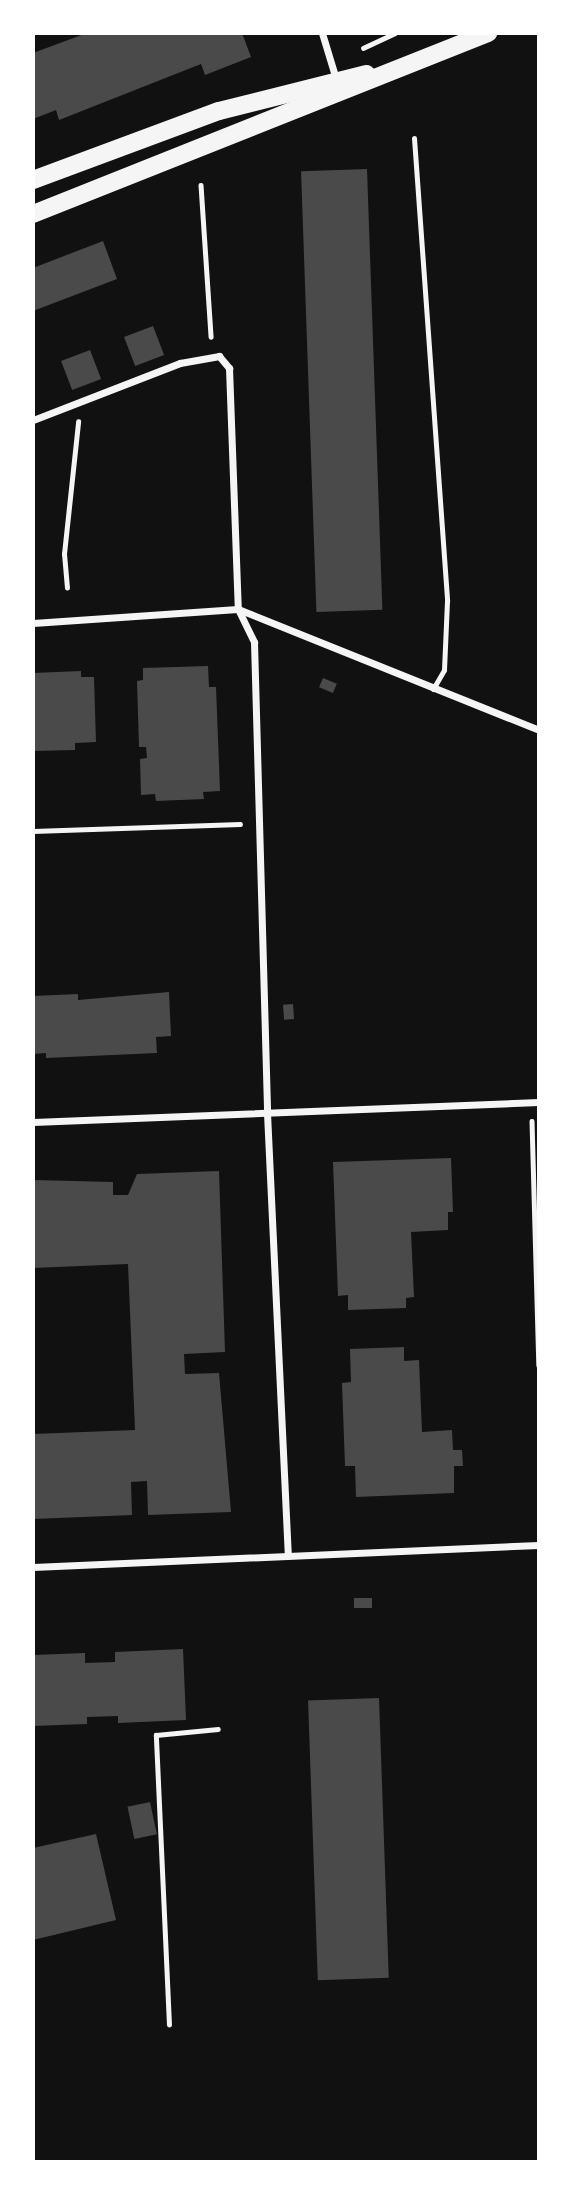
<!DOCTYPE html>
<html>
<head>
<meta charset="utf-8">
<style>
  body { margin:0 }
  #map { position:relative; width:572px; height:2195px; overflow:hidden; background:#111; font-family:Raleway,sans-serif }
  div>[style] { position:absolute }
  .building>* { inset:0; background:#4a4a4a; transform-origin:0 0 }
  .path>* { height:4.5px; margin:-2.25px; padding:0 2.25px; transform-origin:2.25px; border-radius:2.25px; background:#f5f5f5 }
  .service>* { height:5px; margin:-2.5px; padding:0 2.5px; transform-origin:2.5px; border-radius:2.5px; background:#f5f5f5 }
  .minor>* { height:7px; margin:-3.5px; padding:0 3.5px; transform-origin:3.5px; border-radius:3.5px; background:#f5f5f5 }
  .primary>* { height:18px; margin:-9px; padding:0 9px; transform-origin:9px; border-radius:9px; background:#f5f5f5 }
  span { translate:-50% -50%; white-space:nowrap; text-align:center; line-height:1.15; -webkit-text-stroke:5px #fff; paint-order:stroke }
  .frame { position:absolute; inset:0; border:35px solid #fff; pointer-events:none }
</style>
</head>
<body>
<div id="map">
  <div class="building">
    <i style="clip-path:polygon(87px 33px,242px 33px,251px 57px,205px 75px,201px 64px,59px 120px,56px 110px,33px 119px,33px 53px)"></i>
    <i style="left:367px;top:169px;width:441px;height:66px;rotate:88deg"></i>
    <i style="clip-path:polygon(103px 241px,117px 279px,33px 311px,33px 268px)"></i>
    <i style="left:153px;top:326px;width:31px;height:31px;rotate:69deg"></i>
    <i style="left:90px;top:350px;width:31px;height:31px;rotate:69deg"></i>
    <i style="clip-path:polygon(208px 666px,209px 687px,216px 687px,220px 791px,203px 792px,204px 799px,156px 801px,155px 794px,141px 795px,140px 759px,147px 758px,146px 747px,139px 747px,137px 681px,143px 680px,143px 668px)"></i>
    <i style="clip-path:polygon(81px 671px,81px 677px,94px 677px,96px 742px,75px 743px,75px 750px,33px 751px,33px 673px)"></i>
    <i style="left:323px;top:678px;width:15px;height:10px;rotate:23deg"></i>
    <i style="clip-path:polygon(169px 992px,171px 1036px,156px 1037px,157px 1053px,46px 1058px,46px 1053px,33px 1054px,33px 996px,78px 994px,78px 1000px)"></i>
    <i style="left:293px;top:1004px;width:15px;height:10px;rotate:86deg"></i>
    <i style="clip-path:polygon(451px 1158px,453px 1212px,448px 1212px,448px 1230px,411px 1232px,414px 1297px,406px 1298px,406px 1308px,348px 1310px,348px 1295px,338px 1296px,333px 1162px)"></i>
    <i style="clip-path:polygon(219px 1171px,225px 1352px,184px 1354px,185px 1374px,219px 1373px,231px 1512px,148px 1515px,147px 1481px,131px 1482px,132px 1515px,33px 1519px,33px 1434px,135px 1430px,128px 1264px,33px 1268px,33px 1180px,113px 1182px,113px 1195px,128px 1195px,137px 1174px)"></i>
    <i style="clip-path:polygon(404px 1347px,404px 1361px,419px 1360px,422px 1432px,452px 1430px,453px 1450px,462px 1450px,463px 1466px,454px 1466px,454px 1493px,356px 1497px,355px 1466px,345px 1466px,342px 1383px,351px 1382px,350px 1349px)"></i>
    <i style="left:372px;top:1598px;width:10px;height:18px;rotate:90deg"></i>
    <i style="clip-path:polygon(183px 1649px,186px 1720px,118px 1723px,118px 1716px,87px 1717px,87px 1724px,33px 1726px,33px 1655px,85px 1653px,85px 1663px,115px 1662px,115px 1652px)"></i>
    <i style="left:379px;top:1698px;width:280px;height:71px;rotate:88deg"></i>
    <i style="left:150px;top:1802px;width:33px;height:23px;rotate:78deg"></i>
    <i style="clip-path:polygon(96px 1834px,116px 1920px,33px 1940px,33px 1848px)"></i>
  </div>
  <div class="path">
    <i style="left:363px;top:48px;width:35px;rotate:-25deg"></i>
    <i style="left:201px;top:185px;width:152px;rotate:86.2deg"></i>
    <i style="left:67px;top:588px;width:34px;rotate:-95deg"></i>
    <i style="left:64px;top:554px;width:133px;rotate:-83.9deg"></i>
    <i style="left:33px;top:831px;width:207px;rotate:-1.9deg"></i>
    <i style="left:532px;top:1121px;width:244px;rotate:88.4deg"></i>
    <i style="left:169px;top:2025px;width:290px;rotate:-92.6deg"></i>
    <i style="left:156px;top:1735px;width:62px;rotate:-5.5deg"></i>
  </div>
  <div class="service">
    <i style="left:414px;top:138px;width:464px;rotate:85.9deg"></i>
    <i style="left:447px;top:601px;width:69px;rotate:92.5deg"></i>
    <i style="left:444px;top:670px;width:22px;rotate:120deg"></i>
  </div>
  <div class="minor">
    <i style="left:322px;top:33px;width:48px;rotate:73.1deg"></i>
    <i style="left:33px;top:420px;width:158px;rotate:-21.2deg"></i>
    <i style="left:180px;top:363px;width:40px;rotate:-10deg"></i>
    <i style="left:219px;top:356px;width:16px;rotate:50deg"></i>
    <i style="left:229px;top:368px;width:241px;rotate:87.9deg"></i>
    <i style="left:238px;top:609px;width:37px;rotate:64deg"></i>
    <i style="left:254px;top:642px;width:471px;rotate:88.4deg"></i>
    <i style="left:267px;top:1113px;width:443px;rotate:87.3deg"></i>
    <i style="left:33px;top:623px;width:205px;rotate:-3.9deg"></i>
    <i style="left:238px;top:609px;width:324px;rotate:21.9deg"></i>
    <i style="left:33px;top:1122px;width:506px;rotate:-2.26deg"></i>
    <i style="left:33px;top:1567px;width:506px;rotate:-2.49deg"></i>
  </div>
  <div class="primary">
    <i style="left:33px;top:180px;width:198px;rotate:-20.4deg"></i>
    <i style="left:219px;top:111px;width:152px;rotate:-14.1deg"></i>
    <i style="left:33px;top:214px;width:490px;rotate:-21.7deg"></i>
  </div>
  <div class="frame"></div>
</div>
</body>
</html>
